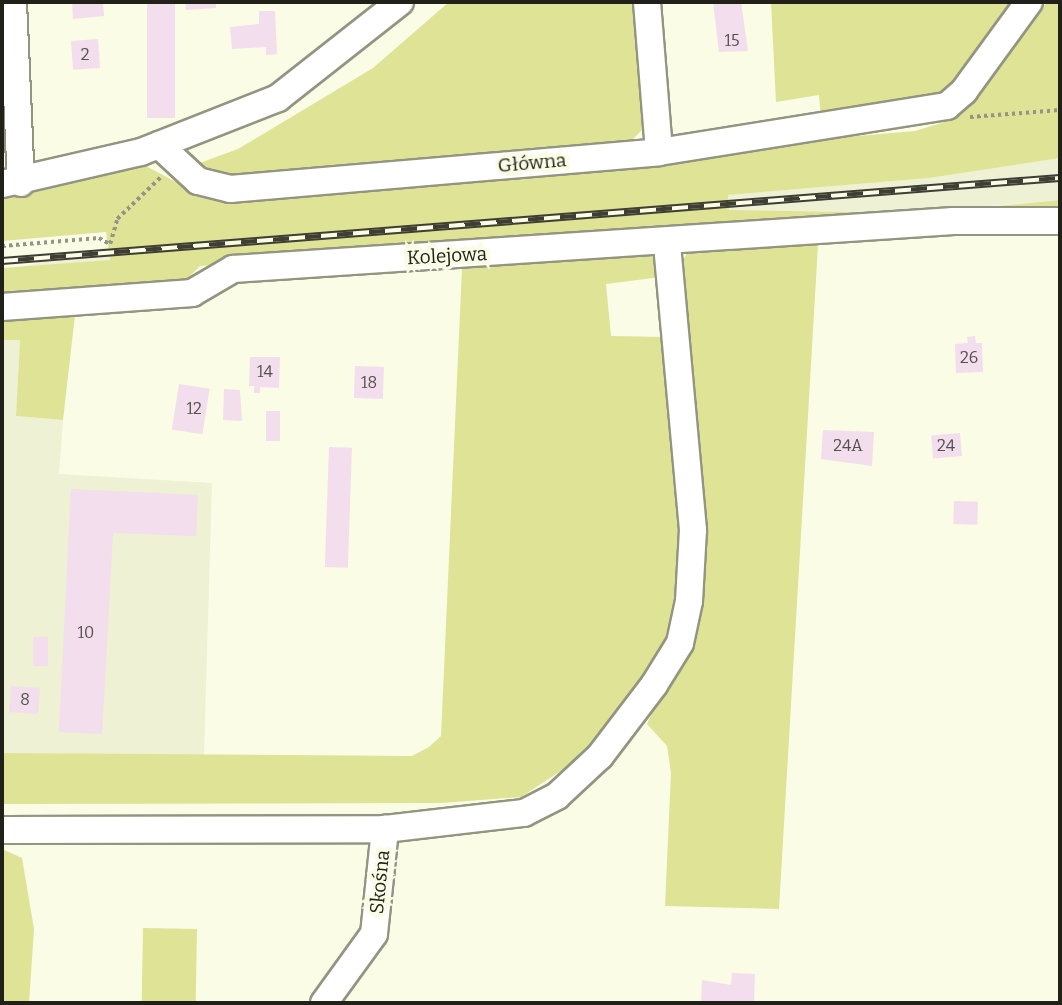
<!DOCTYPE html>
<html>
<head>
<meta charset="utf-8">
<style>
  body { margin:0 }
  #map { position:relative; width:1062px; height:1005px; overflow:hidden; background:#fafce6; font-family:Bitter,serif }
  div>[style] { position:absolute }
  .built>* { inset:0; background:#eef1d3; transform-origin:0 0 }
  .green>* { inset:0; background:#dee396; transform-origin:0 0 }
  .building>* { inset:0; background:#f2deec; transform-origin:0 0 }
  .path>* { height:3.5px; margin-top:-1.75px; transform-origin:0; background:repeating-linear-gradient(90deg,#949586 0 3.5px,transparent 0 7px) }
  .roads { filter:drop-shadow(2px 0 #939581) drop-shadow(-2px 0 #939581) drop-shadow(0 2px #939581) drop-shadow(0 -2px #939581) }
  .minor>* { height:26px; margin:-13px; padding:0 13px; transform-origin:13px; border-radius:13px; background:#fff }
  .rail>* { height:8px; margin-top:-4px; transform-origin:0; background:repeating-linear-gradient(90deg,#fafce6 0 16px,#3e3e35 0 32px); box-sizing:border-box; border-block:2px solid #3e3e35 }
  span { translate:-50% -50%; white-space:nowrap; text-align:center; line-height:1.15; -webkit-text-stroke:7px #fafce6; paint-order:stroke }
  .number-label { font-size:16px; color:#55504e }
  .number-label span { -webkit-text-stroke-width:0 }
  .street-label { font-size:19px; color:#21211a }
  .frame { position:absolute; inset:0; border:4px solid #21211a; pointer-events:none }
</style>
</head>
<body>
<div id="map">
  <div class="built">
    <i style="clip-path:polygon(1060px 158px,1060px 200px,903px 213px,729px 210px,728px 195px,929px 178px)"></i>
    <i style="left:107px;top:247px;width:13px;height:105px;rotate:77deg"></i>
    <i style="clip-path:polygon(2px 340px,20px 340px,16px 416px,63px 420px,59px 474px,212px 483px,204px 755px,2px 753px)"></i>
  </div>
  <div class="green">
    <i style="clip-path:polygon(449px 2px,636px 2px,646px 126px,630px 142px,229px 178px,211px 175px,197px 164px,238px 149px,373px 68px)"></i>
    <i style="clip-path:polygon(771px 2px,1012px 2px,940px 97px,821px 119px,819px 95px,776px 102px)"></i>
    <i style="clip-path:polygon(1047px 2px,1060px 2px,1060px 158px,929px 178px,728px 195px,729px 210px,903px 213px,200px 266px,179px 287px,2px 300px,2px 268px,110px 260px,106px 232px,2px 241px,2px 193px,55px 186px,140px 163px,197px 193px,915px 131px,954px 119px,974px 101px)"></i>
    <i style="clip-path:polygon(1060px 200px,1060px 215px,975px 208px)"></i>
    <i style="clip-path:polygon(818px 245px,779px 909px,665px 906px,671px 773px,667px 746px,647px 724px,683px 647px,677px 269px,688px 252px)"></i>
    <i style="clip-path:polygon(657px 252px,661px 277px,606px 284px,611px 336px,664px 337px,683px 530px,683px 597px,671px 639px,582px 757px,521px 797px,441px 803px,2px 804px,2px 753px,412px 756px,429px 747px,441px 736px,462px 268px)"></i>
    <i style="clip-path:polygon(75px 315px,63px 420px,16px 416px,20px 340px,2px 340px,2px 317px)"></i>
    <i style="clip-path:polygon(2px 849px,22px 858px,34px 929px,29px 1003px,2px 1003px)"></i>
    <i style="left:143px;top:928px;width:54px;height:75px;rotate:1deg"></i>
  </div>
  <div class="building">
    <i style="clip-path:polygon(72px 2px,103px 2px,104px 16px,73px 19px)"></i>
    <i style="left:147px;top:2px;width:28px;height:116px"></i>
    <i style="clip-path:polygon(185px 2px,216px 2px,216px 8px,186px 10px)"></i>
    <i style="clip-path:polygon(713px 2px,741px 2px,748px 51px,719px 52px)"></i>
    <i style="clip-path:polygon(259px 11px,275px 11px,277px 54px,266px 55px,266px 47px,232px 49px,230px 27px,259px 24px)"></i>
    <i style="left:98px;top:39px;width:29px;height:27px;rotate:86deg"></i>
    <i style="clip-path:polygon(975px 336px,976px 343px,982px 343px,983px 372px,956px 373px,955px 344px,968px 343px,967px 337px)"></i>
    <i style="clip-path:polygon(250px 357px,280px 357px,279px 388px,260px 387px,260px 393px,254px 393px,254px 386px,249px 386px)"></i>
    <i style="left:355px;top:366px;width:29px;height:32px;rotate:2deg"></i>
    <i style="left:179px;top:384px;width:31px;height:46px;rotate:9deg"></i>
    <i style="clip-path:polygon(224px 389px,240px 390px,242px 421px,223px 420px)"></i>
    <i style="left:266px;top:411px;width:14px;height:30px"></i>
    <i style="clip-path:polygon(823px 430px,874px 432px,872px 466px,821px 459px)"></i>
    <i style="left:960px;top:433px;width:23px;height:29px;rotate:85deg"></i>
    <i style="left:329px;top:447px;width:23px;height:120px;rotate:2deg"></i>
    <i style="clip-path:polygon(71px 489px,198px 495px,196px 536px,113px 533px,102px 734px,59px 732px)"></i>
    <i style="left:954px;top:501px;width:24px;height:23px;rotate:2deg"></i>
    <i style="left:33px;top:637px;width:15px;height:29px"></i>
    <i style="left:11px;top:686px;width:29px;height:26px;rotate:4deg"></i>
    <i style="clip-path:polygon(732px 973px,755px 974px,754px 1003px,701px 1003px,702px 980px,731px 985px)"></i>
  </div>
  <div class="path">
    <i style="left:970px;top:117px;width:90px;rotate:-4.4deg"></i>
    <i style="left:2px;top:246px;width:97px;rotate:-4.7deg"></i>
    <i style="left:99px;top:238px;width:13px;rotate:29deg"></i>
    <i style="left:110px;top:244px;width:26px;rotate:-74deg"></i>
    <i style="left:117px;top:219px;width:61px;rotate:-43.7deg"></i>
  </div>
  <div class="roads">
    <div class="minor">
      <i style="left:13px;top:2px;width:181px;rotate:87.5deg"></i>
      <i style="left:647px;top:2px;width:150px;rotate:85.4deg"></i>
      <i style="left:159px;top:145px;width:53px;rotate:42.7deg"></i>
      <i style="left:198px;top:181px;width:33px;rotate:14deg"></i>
      <i style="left:230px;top:189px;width:431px;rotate:-4.9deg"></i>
      <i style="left:659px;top:152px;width:292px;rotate:-9.1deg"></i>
      <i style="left:947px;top:106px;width:23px;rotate:-41deg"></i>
      <i style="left:964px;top:91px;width:110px;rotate:-53.9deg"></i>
      <i style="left:2px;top:184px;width:143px;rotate:-13deg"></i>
      <i style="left:141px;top:152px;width:147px;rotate:-21.5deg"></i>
      <i style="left:278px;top:98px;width:155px;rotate:-38.2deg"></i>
      <i style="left:2px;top:307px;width:191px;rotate:-4.2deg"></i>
      <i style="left:192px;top:293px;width:48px;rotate:-30.3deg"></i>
      <i style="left:233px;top:269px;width:722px;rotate:-3.81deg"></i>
      <i style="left:953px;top:221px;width:107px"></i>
      <i style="left:2px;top:830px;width:383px;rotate:-0.1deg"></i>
      <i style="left:385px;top:829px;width:140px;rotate:-6.6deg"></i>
      <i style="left:524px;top:813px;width:37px;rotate:-27deg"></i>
      <i style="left:557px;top:796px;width:59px;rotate:-42.9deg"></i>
      <i style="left:600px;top:756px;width:89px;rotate:-52.7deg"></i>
      <i style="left:654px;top:685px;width:49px;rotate:-58.2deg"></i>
      <i style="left:680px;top:643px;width:43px;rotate:-77.9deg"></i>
      <i style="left:689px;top:601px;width:71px;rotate:-86.8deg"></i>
      <i style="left:693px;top:530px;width:289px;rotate:-95.2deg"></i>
      <i style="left:324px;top:1003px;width:85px;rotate:-54.1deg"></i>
      <i style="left:374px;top:934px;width:106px;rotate:-84deg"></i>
    </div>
  </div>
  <div class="rail">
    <i style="left:2px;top:261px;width:1061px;rotate:-4.49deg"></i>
  </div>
  <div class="number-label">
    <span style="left:732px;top:41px">15</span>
    <span style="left:85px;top:55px">2</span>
    <span style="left:969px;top:358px">26</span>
    <span style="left:265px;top:372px">14</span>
    <span style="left:369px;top:383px">18</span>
    <span style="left:194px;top:409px">12</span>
    <span style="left:848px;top:446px">24A</span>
    <span style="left:946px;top:446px">24</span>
    <span style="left:86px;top:633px">10</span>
    <span style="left:25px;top:700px">8</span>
  </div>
  <div class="street-label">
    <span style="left:532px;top:163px;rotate:-5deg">Główna</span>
    <span style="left:447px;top:256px;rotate:-3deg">Kolejowa</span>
    <span style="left:380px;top:882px;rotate:-84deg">Skośna</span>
  </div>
  <div class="frame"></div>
</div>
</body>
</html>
